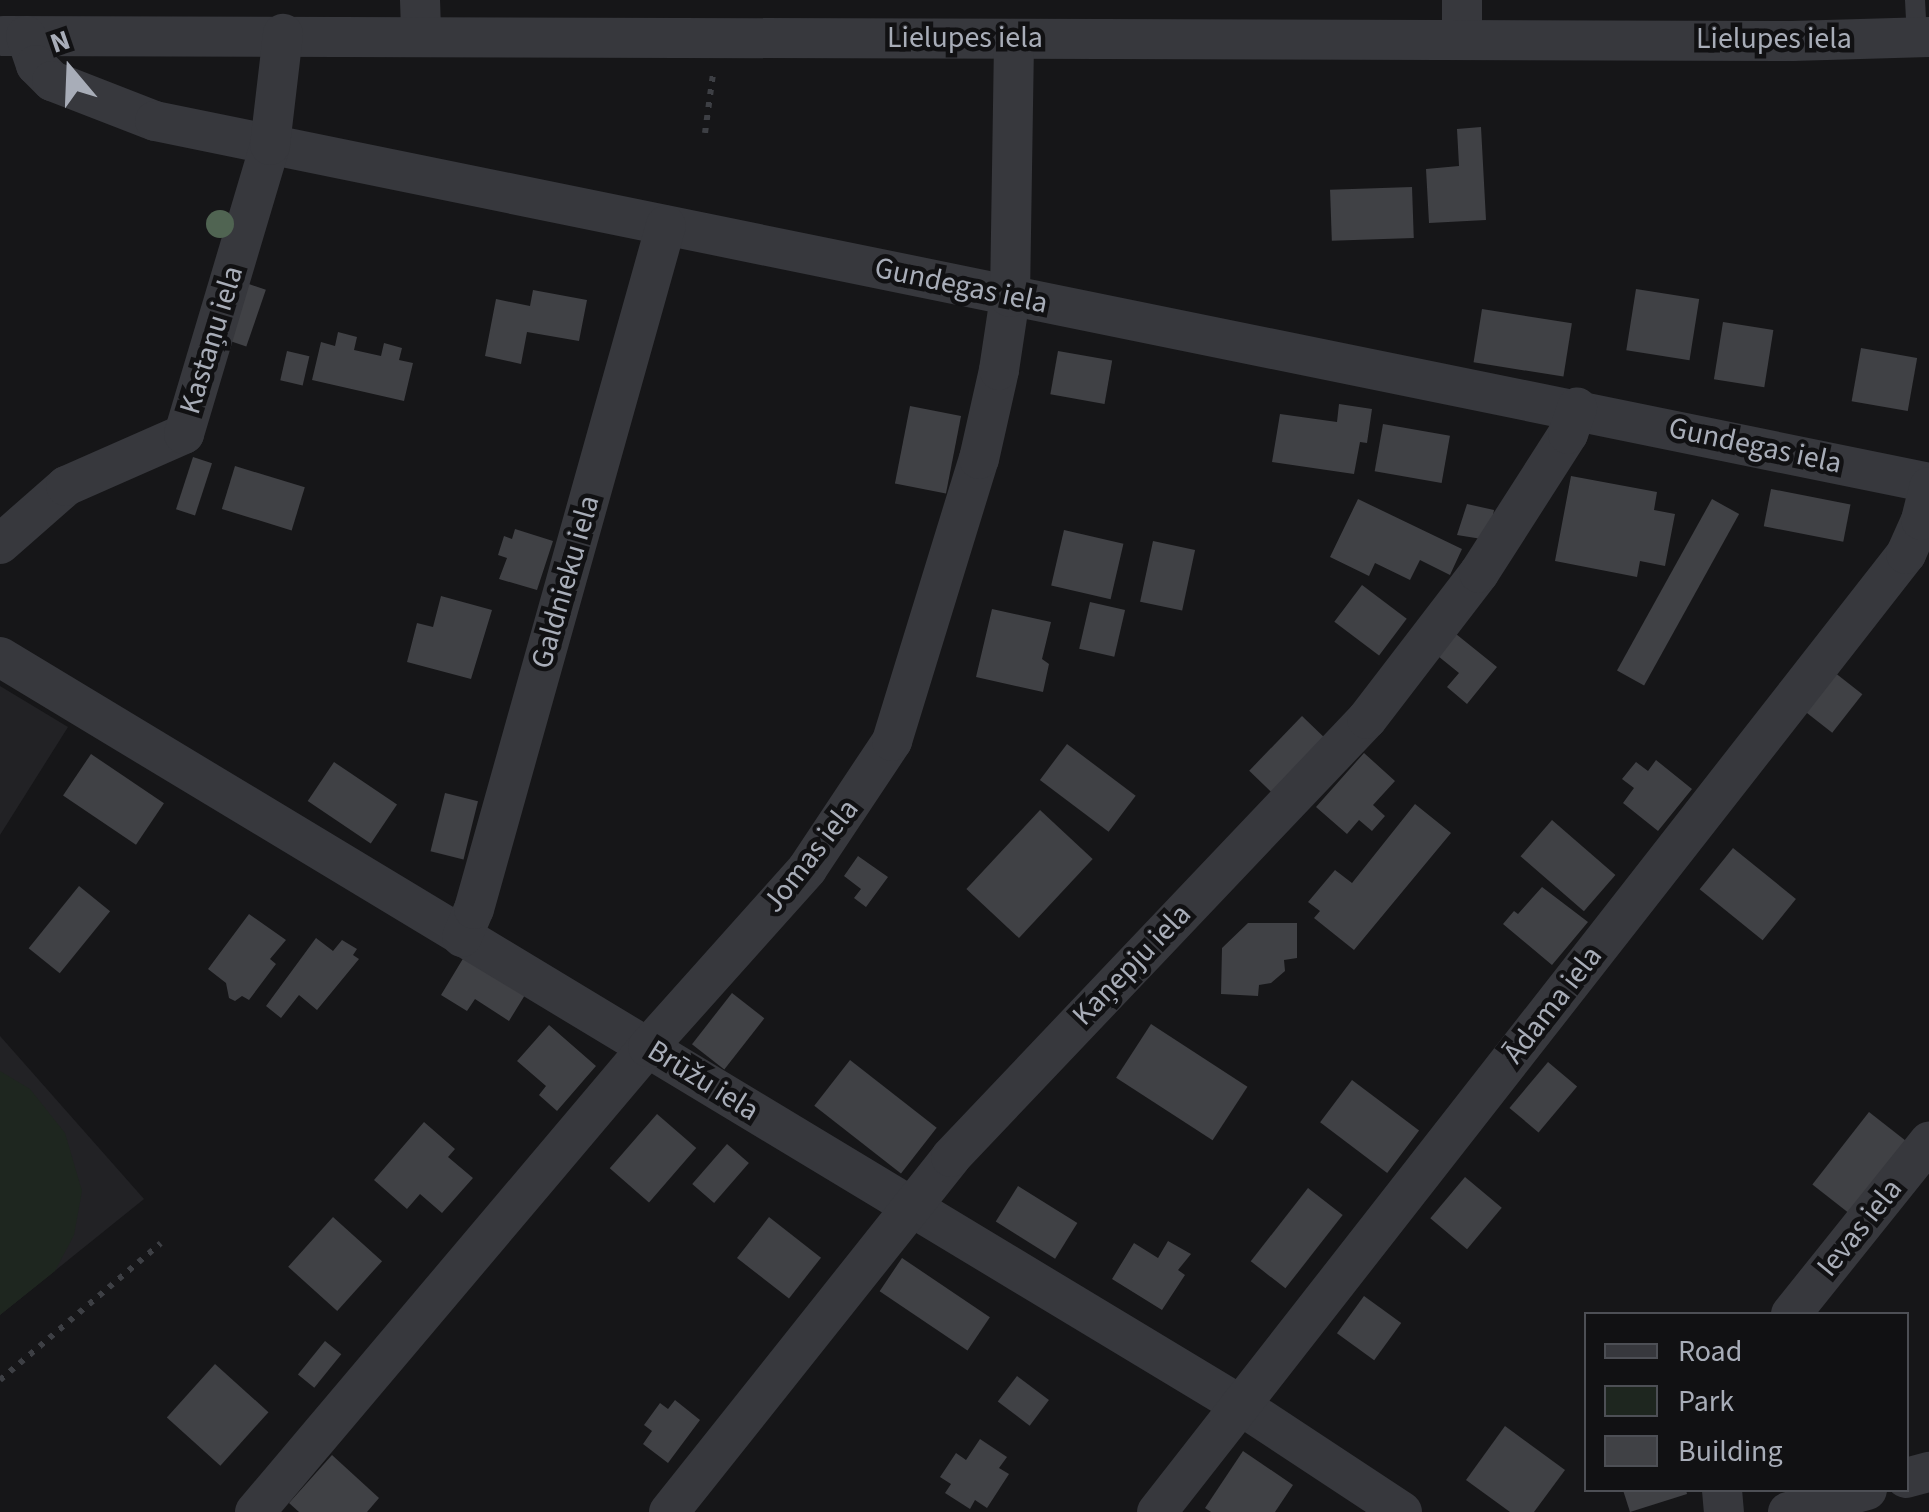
<!DOCTYPE html>
<html>
<head>
<meta charset="utf-8">
<style>
  body { margin:0 }
  #map { position:relative; width:1929px; height:1512px; overflow:hidden; background:#161618; font-family:"Source Sans 3",sans-serif }
  div>[style] { position:absolute }
  .built>* { inset:0; background:#222225 }
  .green>* { inset:0; background:#1e261f }
  .building>* { inset:0; background:#404145; transform-origin:0 0 }
  .path>* { height:6px; margin-top:-3px; transform-origin:0; background:repeating-linear-gradient(90deg,#3d3f44 0 5px,transparent 0 13px) }
  .service>* { height:20px; margin:-10px; padding:0 10px; transform-origin:10px; border-radius:10px; background:#37383d }
  .minor>* { height:40px; margin:-20px; padding:0 20px; transform-origin:20px; border-radius:20px; background:#37383d }
  .trees>* { width:28px; height:28px; margin:-14px; border-radius:50%; background:#506452 }
  span { translate:-50% -50%; white-space:nowrap; text-align:center; line-height:1.15; -webkit-text-stroke:9px #111113; paint-order:stroke }
  .street-label { font-size:30px; color:#a8adb8 }
  .legend { position:absolute; left:1584px; top:1312px; width:325px; height:180px; box-sizing:border-box; background:#111113; border:2px solid #4d4f55; margin:0; padding:12px 18px; list-style:none; font-size:30px; color:#a8adb8 }
  .legend li { display:flex; align-items:center; gap:20px; height:50px }
  .legend b { width:50px; border:2px solid #4d4f55 }
  .north { position:absolute; left:20px; top:20px; width:100px; height:100px; -webkit-text-stroke:8px #111113; paint-order:stroke; rotate:341deg; font-size:28px; font-weight:700; line-height:40px; text-align:center; color:#a8adb8 }
  .north::after { content:''; display:block; margin:auto; width:35px; height:45px; background:#a8adb8; clip-path:polygon(50% 0,100% 100%,50% 72%,0 100%) }
</style>
</head>
<body>
<div id="map">
  <div class="built">
    <i style="clip-path:polygon(0 686px,68px 727px,0 835px)"></i>
    <i style="clip-path:polygon(0 1036px,144px 1199px,0 1315px)"></i>
  </div>
  <div class="green">
    <i style="clip-path:polygon(0 1071px,30px 1089px,65px 1133px,82px 1191px,74px 1235px,55px 1271px,0 1315px)"></i>
  </div>
  <div class="building">
    <i style="clip-path:polygon(1481px 127px,1486px 220px,1429px 223px,1426px 169px,1459px 166px,1457px 129px)"></i>
    <i style="left:1412px;top:187px;width:51px;height:82px;rotate:88deg"></i>
    <i style="left:246px;top:283px;width:21px;height:60px;rotate:19deg"></i>
    <i style="left:1636px;top:289px;width:64px;height:62px;rotate:9deg"></i>
    <i style="clip-path:polygon(533px 290px,587px 300px,579px 341px,527px 332px,521px 364px,485px 356px,496px 299px,530px 306px)"></i>
    <i style="left:1482px;top:309px;width:91px;height:54px;rotate:9deg"></i>
    <i style="left:1723px;top:322px;width:51px;height:58px;rotate:9deg"></i>
    <i style="clip-path:polygon(338px 332px,357px 337px,354px 350px,381px 356px,384px 343px,402px 348px,399px 360px,413px 363px,404px 401px,312px 380px,321px 342px,335px 346px)"></i>
    <i style="left:1861px;top:348px;width:57px;height:54px;rotate:10deg"></i>
    <i style="left:287px;top:351px;width:23px;height:30px;rotate:13deg"></i>
    <i style="left:1058px;top:351px;width:55px;height:44px;rotate:10deg"></i>
    <i style="clip-path:polygon(1339px 404px,1372px 409px,1367px 443px,1360px 442px,1354px 474px,1272px 462px,1280px 414px,1337px 422px)"></i>
    <i style="left:910px;top:406px;width:52px;height:79px;rotate:11deg"></i>
    <i style="left:1383px;top:424px;width:68px;height:48px;rotate:10deg"></i>
    <i style="left:193px;top:457px;width:20px;height:55px;rotate:18deg"></i>
    <i style="left:235px;top:466px;width:73px;height:45px;rotate:17deg"></i>
    <i style="clip-path:polygon(1571px 476px,1657px 492px,1654px 510px,1675px 514px,1665px 566px,1640px 561px,1637px 577px,1555px 561px)"></i>
    <i style="left:1771px;top:489px;width:81px;height:38px;rotate:11deg"></i>
    <i style="clip-path:polygon(1358px 499px,1462px 549px,1450px 575px,1420px 560px,1410px 580px,1375px 563px,1369px 576px,1330px 557px)"></i>
    <i style="left:1712px;top:499px;width:31px;height:196px;rotate:29deg"></i>
    <i style="clip-path:polygon(1467px 504px,1494px 510px,1488px 540px,1457px 535px)"></i>
    <i style="clip-path:polygon(515px 529px,553px 541px,537px 590px,499px 579px,507px 558px,498px 555px,504px 536px,512px 539px)"></i>
    <i style="left:1064px;top:530px;width:61px;height:57px;rotate:13deg"></i>
    <i style="left:1153px;top:541px;width:43px;height:62px;rotate:12deg"></i>
    <i style="left:1362px;top:585px;width:56px;height:46px;rotate:37deg"></i>
    <i style="clip-path:polygon(441px 596px,492px 610px,471px 679px,407px 662px,417px 623px,433px 627px)"></i>
    <i style="left:1090px;top:602px;width:36px;height:48px;rotate:13deg"></i>
    <i style="clip-path:polygon(992px 609px,1051px 622px,1042px 659px,1049px 664px,1043px 692px,976px 677px)"></i>
    <i style="clip-path:polygon(1456px 634px,1497px 667px,1467px 704px,1447px 687px,1459px 673px,1438px 656px)"></i>
    <i style="left:1834px;top:672px;width:36px;height:49px;rotate:38deg"></i>
    <i style="left:1302px;top:716px;width:40px;height:76px;rotate:44deg"></i>
    <i style="left:1067px;top:744px;width:86px;height:45px;rotate:37deg"></i>
    <i style="clip-path:polygon(1364px 753px,1395px 781px,1373px 805px,1385px 816px,1372px 831px,1359px 820px,1347px 834px,1316px 807px)"></i>
    <i style="left:91px;top:754px;width:88px;height:50px;rotate:34deg"></i>
    <i style="clip-path:polygon(1656px 760px,1692px 789px,1658px 831px,1623px 803px,1634px 788px,1622px 779px,1636px 762px,1648px 771px)"></i>
    <i style="left:334px;top:762px;width:76px;height:47px;rotate:34deg"></i>
    <i style="left:445px;top:793px;width:34px;height:60px;rotate:14deg"></i>
    <i style="clip-path:polygon(1415px 804px,1451px 833px,1354px 950px,1314px 918px,1320px 911px,1308px 902px,1335px 870px,1352px 883px)"></i>
    <i style="left:1040px;top:810px;width:72px;height:108px;rotate:43deg"></i>
    <i style="left:1552px;top:820px;width:84px;height:48px;rotate:41deg"></i>
    <i style="left:1733px;top:848px;width:81px;height:53px;rotate:39deg"></i>
    <i style="clip-path:polygon(858px 856px,888px 877px,866px 907px,854px 898px,861px 889px,844px 876px)"></i>
    <i style="left:79px;top:886px;width:40px;height:80px;rotate:39deg"></i>
    <i style="clip-path:polygon(1542px 887px,1588px 922px,1552px 965px,1503px 924px,1514px 911px,1518px 914px)"></i>
    <i style="clip-path:polygon(249px 914px,286px 940px,270px 959px,276px 964px,249px 1000px,242px 996px,235px 1001px,229px 998px,226px 983px,208px 969px)"></i>
    <i style="clip-path:polygon(1248px 923px,1297px 923px,1297px 958px,1284px 960px,1285px 971px,1271px 983px,1259px 985px,1258px 996px,1221px 994px,1222px 948px)"></i>
    <i style="clip-path:polygon(316px 938px,333px 951px,342px 940px,357px 949px,353px 955px,359px 959px,317px 1010px,299px 995px,281px 1018px,266px 1006px)"></i>
    <i style="clip-path:polygon(464px 957px,525px 995px,509px 1021px,475px 999px,467px 1011px,441px 995px)"></i>
    <i style="left:732px;top:993px;width:41px;height:65px;rotate:38deg"></i>
    <i style="left:1151px;top:1024px;width:115px;height:64px;rotate:33deg"></i>
    <i style="clip-path:polygon(549px 1025px,596px 1066px,557px 1111px,539px 1095px,546px 1086px,517px 1061px)"></i>
    <i style="left:850px;top:1060px;width:110px;height:58px;rotate:38deg"></i>
    <i style="left:1548px;top:1062px;width:38px;height:60px;rotate:40deg"></i>
    <i style="left:1352px;top:1080px;width:84px;height:53px;rotate:37deg"></i>
    <i style="left:1869px;top:1112px;width:47px;height:92px;rotate:38deg"></i>
    <i style="left:657px;top:1114px;width:52px;height:72px;rotate:41deg"></i>
    <i style="clip-path:polygon(424px 1122px,455px 1149px,448px 1157px,473px 1178px,442px 1213px,420px 1194px,407px 1209px,374px 1180px)"></i>
    <i style="left:727px;top:1144px;width:29px;height:53px;rotate:41deg"></i>
    <i style="left:1465px;top:1177px;width:48px;height:54px;rotate:40deg"></i>
    <i style="left:1018px;top:1186px;width:70px;height:42px;rotate:32deg"></i>
    <i style="left:1308px;top:1188px;width:44px;height:93px;rotate:38deg"></i>
    <i style="left:333px;top:1217px;width:66px;height:67px;rotate:42deg"></i>
    <i style="left:769px;top:1217px;width:66px;height:52px;rotate:38deg"></i>
    <i style="clip-path:polygon(1168px 1241px,1191px 1254px,1178px 1270px,1185px 1275px,1162px 1310px,1112px 1279px,1134px 1243px,1158px 1258px)"></i>
    <i style="left:902px;top:1258px;width:106px;height:40px;rotate:34deg"></i>
    <i style="left:1364px;top:1296px;width:46px;height:46px;rotate:36deg"></i>
    <i style="left:325px;top:1341px;width:21px;height:43px;rotate:39deg"></i>
    <i style="left:215px;top:1364px;width:72px;height:72px;rotate:42deg"></i>
    <i style="left:1017px;top:1376px;width:40px;height:32px;rotate:37deg"></i>
    <i style="clip-path:polygon(675px 1400px,700px 1420px,668px 1463px,643px 1444px,652px 1431px,644px 1425px,660px 1403px,668px 1409px)"></i>
    <i style="clip-path:polygon(1505px 1426px,1565px 1470px,1534px 1512px,1510px 1512px,1466px 1480px)"></i>
    <i style="clip-path:polygon(980px 1439px,1007px 1457px,999px 1468px,1009px 1474px,987px 1508px,975px 1500px,970px 1509px,945px 1493px,951px 1484px,940px 1477px,956px 1453px,966px 1460px)"></i>
    <i style="clip-path:polygon(1243px 1451px,1293px 1485px,1275px 1512px,1211px 1512px,1205px 1508px)"></i>
    <i style="clip-path:polygon(332px 1455px,379px 1498px,367px 1512px,299px 1512px,289px 1503px)"></i>
    <i style="clip-path:polygon(1623px 1490px,1686px 1490px,1687px 1494px,1630px 1512px)"></i>
  </div>
  <div class="path">
    <i style="left:705px;top:133px;width:60px;rotate:-82.3deg"></i>
    <i style="left:0;top:1380px;width:211px;rotate:-40.4deg"></i>
  </div>
  <div class="service">
    <i style="left:1915px;top:0;width:38px;rotate:87deg"></i>
  </div>
  <div class="minor">
    <i style="left:420px;top:0;width:35px;rotate:88deg"></i>
    <i style="left:1462px;top:0;width:37px;rotate:90deg"></i>
    <i style="left:3px;top:36px;width:1789px;rotate:0.16deg"></i>
    <i style="left:1792px;top:41px;width:137px;rotate:-1.7deg"></i>
    <i style="left:26px;top:36px;width:31px;rotate:71deg"></i>
    <i style="left:36px;top:65px;width:23px;rotate:45deg"></i>
    <i style="left:52px;top:81px;width:110px;rotate:21.2deg"></i>
    <i style="left:155px;top:121px;width:1811px;rotate:11.53deg"></i>
    <i style="left:0;top:544px;width:88px;rotate:-41.3deg"></i>
    <i style="left:66px;top:486px;width:129px;rotate:-23.8deg"></i>
    <i style="left:184px;top:434px;width:302px;rotate:-73.4deg"></i>
    <i style="left:270px;top:145px;width:112px;rotate:-83.3deg"></i>
    <i style="left:0;top:657px;width:1448px;rotate:31.1deg"></i>
    <i style="left:1240px;top:1405px;width:194px;rotate:33.4deg"></i>
    <i style="left:462px;top:937px;width:30px;rotate:-67deg"></i>
    <i style="left:474px;top:909px;width:710px;rotate:-74.32deg"></i>
    <i style="left:1791px;top:1314px;width:221px;rotate:-51.3deg"></i>
    <i style="left:1906px;top:1478px;width:24px;rotate:-15deg"></i>
    <i style="left:1722px;top:1490px;width:22px;rotate:85deg"></i>
    <i style="left:255px;top:1512px;width:609px;rotate:-49.8deg"></i>
    <i style="left:648px;top:1047px;width:239px;rotate:-48.2deg"></i>
    <i style="left:807px;top:869px;width:154px;rotate:-56.4deg"></i>
    <i style="left:892px;top:741px;width:295px;rotate:-72.9deg"></i>
    <i style="left:979px;top:459px;width:91px;rotate:-77.3deg"></i>
    <i style="left:999px;top:370px;width:74px;rotate:-81.4deg"></i>
    <i style="left:1010px;top:297px;width:258px;rotate:-89.1deg"></i>
    <i style="left:669px;top:1512px;width:453px;rotate:-51.5deg"></i>
    <i style="left:951px;top:1157px;width:604px;rotate:-46.48deg"></i>
    <i style="left:1367px;top:719px;width:184px;rotate:-52.5deg"></i>
    <i style="left:1479px;top:573px;width:165px;rotate:-57.4deg"></i>
    <i style="left:1568px;top:434px;width:28px;rotate:-71deg"></i>
    <i style="left:1157px;top:1512px;width:1216px;rotate:-51.98deg"></i>
    <i style="left:1906px;top:554px;width:37px;rotate:-66deg"></i>
    <i style="left:1921px;top:520px;width:34px;rotate:-76deg"></i>
    <i style="left:1788px;top:1512px;width:82px;rotate:-15.6deg"></i>
  </div>
  <div class="trees">
    <i style="left:220px;top:224px"></i>
  </div>
  <div class="street-label">
    <span style="left:965px;top:38px">Lielupes iela</span>
    <span style="left:1774px;top:39px">Lielupes iela</span>
    <span style="left:961px;top:286px;rotate:12deg">Gundegas iela</span>
    <span style="left:212px;top:340px;rotate:-73deg">Kastaņu iela</span>
    <span style="left:1755px;top:446px;rotate:12deg">Gundegas iela</span>
    <span style="left:566px;top:582px;rotate:-74deg">Galdnieku iela</span>
    <span style="left:811px;top:856px;rotate:-52deg">Jomas iela</span>
    <span style="left:1132px;top:965px;rotate:-46deg">Kaņepju iela</span>
    <span style="left:1553px;top:1005px;rotate:-52deg">Ādama iela</span>
    <span style="left:703px;top:1081px;rotate:32deg">Brūžu iela</span>
    <span style="left:1860px;top:1228px;rotate:-51deg">Ievas iela</span>
  </div>
  <ul class="legend">
  <li><b style="height:12px;background:#37383d"></b>Road</li>
  <li><b style="height:28px;background:#1e261f"></b>Park</li>
  <li><b style="height:28px;background:#404145"></b>Building</li>
  </ul>
  <div class="north">N</div>
</div>
</body>
</html>
